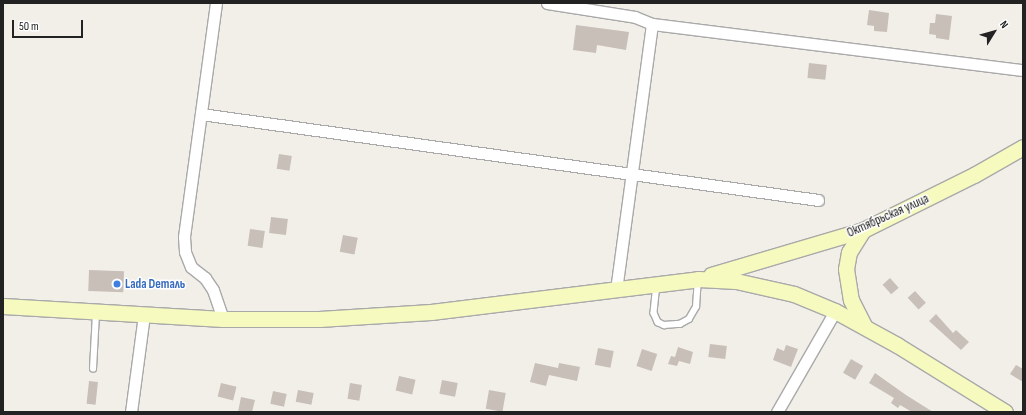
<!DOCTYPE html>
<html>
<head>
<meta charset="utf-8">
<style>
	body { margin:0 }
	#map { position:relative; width:1026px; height:415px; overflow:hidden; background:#f2efe9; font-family:"Sofia Sans Condensed",sans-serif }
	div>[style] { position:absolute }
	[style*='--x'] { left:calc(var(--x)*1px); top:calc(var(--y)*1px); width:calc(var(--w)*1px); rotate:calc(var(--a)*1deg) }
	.building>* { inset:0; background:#c7bfb8; transform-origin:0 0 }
	.roads { filter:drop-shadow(1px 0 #a9a9a9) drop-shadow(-1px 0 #a9a9a9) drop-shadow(0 1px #a9a9a9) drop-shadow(0 -1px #a9a9a9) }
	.lane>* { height:5.5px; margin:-2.75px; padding:0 2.75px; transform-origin:2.75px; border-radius:2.75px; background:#fff }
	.street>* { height:11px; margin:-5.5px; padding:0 5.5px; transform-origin:5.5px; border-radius:5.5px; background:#fff }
	.secondary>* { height:15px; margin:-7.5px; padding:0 7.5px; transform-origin:7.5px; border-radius:7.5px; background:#f7fabf }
	.dots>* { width:11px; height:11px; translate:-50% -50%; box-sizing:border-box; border:2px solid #fff; border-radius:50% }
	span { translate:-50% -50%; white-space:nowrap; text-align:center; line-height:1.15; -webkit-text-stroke:3px #fff; paint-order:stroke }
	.street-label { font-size:13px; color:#222 }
	.shop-label { font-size:13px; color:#366cbe; font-weight:700 }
	.left { translate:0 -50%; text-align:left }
	.frame { position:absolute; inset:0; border:4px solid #222; pointer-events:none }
	.north { position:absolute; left:974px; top:12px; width:40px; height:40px; -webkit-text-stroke:3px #fff; paint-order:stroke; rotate:53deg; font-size:11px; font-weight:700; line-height:16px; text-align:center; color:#222 }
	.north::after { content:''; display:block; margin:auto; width:14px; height:18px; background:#222; clip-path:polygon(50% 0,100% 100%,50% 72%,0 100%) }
	.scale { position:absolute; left:12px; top:20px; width:71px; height:18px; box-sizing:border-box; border:2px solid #222; border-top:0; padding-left:5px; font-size:12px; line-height:14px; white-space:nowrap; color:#222; -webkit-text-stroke:3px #fff; paint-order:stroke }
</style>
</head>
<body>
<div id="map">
	<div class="building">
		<i style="clip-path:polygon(869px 10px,889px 13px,887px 32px,874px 31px,874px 26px,867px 25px)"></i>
		<i style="clip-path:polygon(936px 14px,952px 16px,949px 40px,936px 38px,936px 35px,929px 34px,930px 23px,935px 23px)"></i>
		<i style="clip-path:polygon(576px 25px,629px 32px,626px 50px,597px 45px,596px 53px,573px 50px)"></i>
		<i style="left:809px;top:63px;width:18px;height:15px;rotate:6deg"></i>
		<i style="left:279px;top:154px;width:13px;height:15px;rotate:9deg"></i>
		<i style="left:271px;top:217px;width:17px;height:16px;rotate:7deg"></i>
		<i style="left:250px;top:229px;width:15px;height:17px;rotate:8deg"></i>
		<i style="left:343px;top:235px;width:15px;height:17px;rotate:11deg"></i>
		<i style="left:89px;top:270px;width:35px;height:21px;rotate:2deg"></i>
		<i style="left:890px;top:278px;width:13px;height:10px;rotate:48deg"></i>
		<i style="left:915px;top:291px;width:16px;height:10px;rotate:47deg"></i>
		<i style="clip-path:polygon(936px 314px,953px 333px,956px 330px,969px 342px,961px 350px,929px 321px)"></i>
		<i style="left:710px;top:344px;width:17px;height:13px;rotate:7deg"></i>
		<i style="clip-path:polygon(786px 345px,798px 349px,791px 367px,773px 360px,777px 348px,784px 351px)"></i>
		<i style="clip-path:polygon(678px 347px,693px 352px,690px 364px,679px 361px,677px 366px,668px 364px,671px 356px,675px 357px)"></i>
		<i style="left:598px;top:348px;width:16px;height:17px;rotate:11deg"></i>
		<i style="left:642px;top:349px;width:16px;height:18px;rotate:18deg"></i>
		<i style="left:851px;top:359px;width:14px;height:16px;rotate:30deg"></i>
		<i style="clip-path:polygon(535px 363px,558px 368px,559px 363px,580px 367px,577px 381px,549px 375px,546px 386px,530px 382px)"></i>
		<i style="clip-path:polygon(1016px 365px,1023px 369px,1023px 382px,1010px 374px)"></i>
		<i style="clip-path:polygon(875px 373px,906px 395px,933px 412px,912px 412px,900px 405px,898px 408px,891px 403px,894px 398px,869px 383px)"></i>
		<i style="left:399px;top:376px;width:17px;height:15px;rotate:13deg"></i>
		<i style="left:442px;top:380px;width:16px;height:14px;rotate:11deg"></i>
		<i style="left:89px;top:381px;width:9px;height:23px;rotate:6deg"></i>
		<i style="left:221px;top:383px;width:16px;height:14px;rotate:14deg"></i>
		<i style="left:350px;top:383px;width:12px;height:16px;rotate:9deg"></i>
		<i style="left:298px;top:390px;width:16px;height:12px;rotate:11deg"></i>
		<i style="left:489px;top:390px;width:17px;height:19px;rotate:10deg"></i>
		<i style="left:273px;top:391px;width:14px;height:13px;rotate:12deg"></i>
		<i style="clip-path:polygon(241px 397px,255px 400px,252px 412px,238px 412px)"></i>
	</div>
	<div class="roads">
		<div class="lane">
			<i style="--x:657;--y:284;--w:29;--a:96"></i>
			<i style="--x:654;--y:313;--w:10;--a:66"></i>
			<i style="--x:658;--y:322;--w:7;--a:27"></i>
			<i style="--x:664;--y:325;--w:16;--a:-4"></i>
			<i style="--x:680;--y:324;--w:10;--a:-29"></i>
			<i style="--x:689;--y:319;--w:14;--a:-60"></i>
			<i style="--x:696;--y:307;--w:28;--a:-86"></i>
			<i style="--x:93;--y:369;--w:56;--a:-86.9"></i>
		</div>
		<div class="street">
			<i style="--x:216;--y:3;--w:236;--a:97.8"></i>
			<i style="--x:184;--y:237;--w:15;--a:86"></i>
			<i style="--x:185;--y:252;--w:16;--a:68"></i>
			<i style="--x:191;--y:267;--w:18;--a:38"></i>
			<i style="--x:205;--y:278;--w:14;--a:56"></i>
			<i style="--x:213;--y:290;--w:31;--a:71"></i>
			<i style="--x:547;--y:3;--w:89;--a:9"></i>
			<i style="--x:635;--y:17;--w:18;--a:22"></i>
			<i style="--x:652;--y:24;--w:267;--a:97.7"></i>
			<i style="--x:652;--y:24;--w:374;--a:7.1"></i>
			<i style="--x:201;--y:114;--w:623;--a:7.93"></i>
			<i style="--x:131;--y:412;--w:98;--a:-82.4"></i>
			<i style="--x:777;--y:412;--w:116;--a:-60.1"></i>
		</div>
		<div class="secondary">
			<i style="--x:863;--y:230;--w:26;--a:122"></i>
			<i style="--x:849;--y:252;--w:17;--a:100"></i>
			<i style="--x:846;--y:269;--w:31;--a:81"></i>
			<i style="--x:851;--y:300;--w:30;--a:63"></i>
			<i style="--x:711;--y:275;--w:159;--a:-16.5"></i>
			<i style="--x:863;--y:230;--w:124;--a:-26.4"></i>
			<i style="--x:974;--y:175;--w:56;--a:-29.7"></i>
			<i style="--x:3;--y:306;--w:220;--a:3.4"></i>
			<i style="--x:223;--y:319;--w:96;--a:0"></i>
			<i style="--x:319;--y:319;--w:112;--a:-3.6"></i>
			<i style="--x:431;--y:312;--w:269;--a:-7"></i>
			<i style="--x:698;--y:279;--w:38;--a:3"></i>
			<i style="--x:736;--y:281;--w:59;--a:12.6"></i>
			<i style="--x:794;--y:294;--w:44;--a:22.5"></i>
			<i style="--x:835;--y:311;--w:71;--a:28.7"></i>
			<i style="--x:897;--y:345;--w:127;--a:31.8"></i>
		</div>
	</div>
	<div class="dots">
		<i style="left:117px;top:284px;background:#3f7fe0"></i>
	</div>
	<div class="street-label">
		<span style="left:888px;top:216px;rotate:-24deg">Октябрьская улица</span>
	</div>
	<div class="shop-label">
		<span class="left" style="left:125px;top:284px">Lada Dеталь</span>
	</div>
	<div class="frame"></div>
	<div class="north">N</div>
	<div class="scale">50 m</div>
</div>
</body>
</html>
